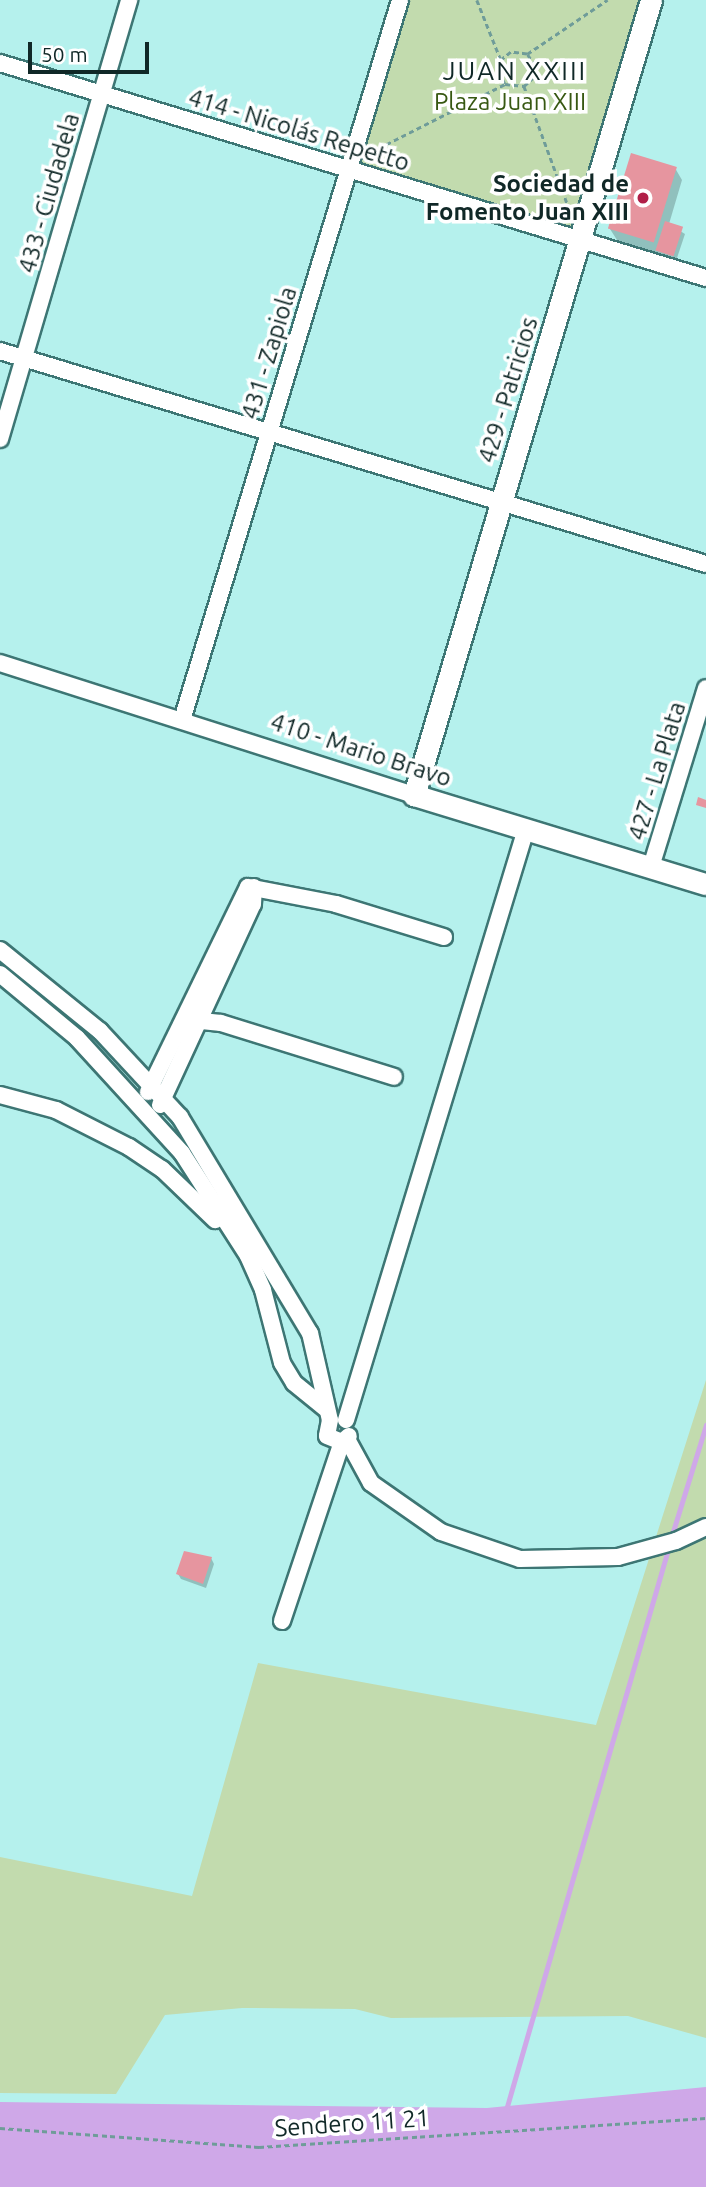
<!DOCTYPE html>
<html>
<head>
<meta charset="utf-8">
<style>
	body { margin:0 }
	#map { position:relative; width:706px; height:2187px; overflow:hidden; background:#b5f1ed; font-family:Ubuntu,sans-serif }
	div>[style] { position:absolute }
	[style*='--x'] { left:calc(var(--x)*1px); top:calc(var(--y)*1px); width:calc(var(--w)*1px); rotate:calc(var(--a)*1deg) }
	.green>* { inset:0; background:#c2dbae }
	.water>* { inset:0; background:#cfa8e8 }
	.shadow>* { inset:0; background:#0003 }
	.stream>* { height:4.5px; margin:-2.25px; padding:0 2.25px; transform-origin:2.25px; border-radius:2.25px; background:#cfa8e8 }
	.building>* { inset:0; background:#e6959f; transform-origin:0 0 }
	.path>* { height:2.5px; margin-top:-1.25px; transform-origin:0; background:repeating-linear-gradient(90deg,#6f9c99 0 5px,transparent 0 8.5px) }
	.roads { filter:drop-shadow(2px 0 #3d7674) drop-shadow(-2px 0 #3d7674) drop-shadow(0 2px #3d7674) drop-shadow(0 -2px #3d7674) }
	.street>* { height:16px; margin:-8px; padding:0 8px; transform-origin:8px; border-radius:8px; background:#fff }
	.secondary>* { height:21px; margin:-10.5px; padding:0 10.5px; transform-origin:10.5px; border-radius:10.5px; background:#fff }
	.dots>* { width:19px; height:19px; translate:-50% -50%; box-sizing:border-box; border:4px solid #fff; border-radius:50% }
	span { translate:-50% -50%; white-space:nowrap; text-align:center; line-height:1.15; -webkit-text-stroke:7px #fff; paint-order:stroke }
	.park-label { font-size:24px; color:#375812 }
	.street-label { font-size:24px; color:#102827 }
	.poi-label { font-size:24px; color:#102827; font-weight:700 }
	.right { translate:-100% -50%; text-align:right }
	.neighbourhood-label { font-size:26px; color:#102827; letter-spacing:2px }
	.scale { position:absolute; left:28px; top:42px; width:121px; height:32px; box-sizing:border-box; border:4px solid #102827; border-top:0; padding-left:9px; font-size:21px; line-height:24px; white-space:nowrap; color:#102827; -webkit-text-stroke:5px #fff; paint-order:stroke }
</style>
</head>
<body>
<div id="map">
	<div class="green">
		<i style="clip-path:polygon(407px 0,646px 0,579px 229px,359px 162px)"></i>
		<i style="clip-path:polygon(706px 1380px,706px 2038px,628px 2016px,391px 2018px,355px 2009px,242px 2008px,165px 2015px,116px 2094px,0 2093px,0 1857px,192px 1896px,258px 1663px,596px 1725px)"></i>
	</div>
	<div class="water">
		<i style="clip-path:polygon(706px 2087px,706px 2187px,0 2187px,0 2102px,487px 2108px)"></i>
	</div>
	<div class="shadow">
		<i style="clip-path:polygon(675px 168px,682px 180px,669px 224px,685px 234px,676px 261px,617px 240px,610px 229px)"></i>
		<i style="clip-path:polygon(211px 1558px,214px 1564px,206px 1588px,181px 1579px,178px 1574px)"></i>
	</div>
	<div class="stream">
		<i style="--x:671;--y:1538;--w:118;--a:-72.8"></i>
		<i style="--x:506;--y:2110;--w:587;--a:-73.88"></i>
	</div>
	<div class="building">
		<i style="left:631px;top:153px;width:48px;height:79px;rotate:17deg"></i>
		<i style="left:665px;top:221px;width:19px;height:31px;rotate:18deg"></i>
		<i style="clip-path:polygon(698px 797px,706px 800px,706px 808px,696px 805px)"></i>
		<i style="clip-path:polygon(184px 1551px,212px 1557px,203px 1584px,176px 1574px)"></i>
	</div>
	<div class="path">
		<i style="--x:477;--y:0;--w:65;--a:68.2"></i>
		<i style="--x:501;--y:60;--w:11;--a:100"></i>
		<i style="--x:499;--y:71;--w:14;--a:65"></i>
		<i style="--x:505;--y:84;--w:19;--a:6"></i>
		<i style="--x:524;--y:86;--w:13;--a:-42"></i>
		<i style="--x:534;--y:77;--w:11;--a:-85"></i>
		<i style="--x:535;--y:66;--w:14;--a:-124"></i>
		<i style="--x:527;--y:54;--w:16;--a:-173"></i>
		<i style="--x:511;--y:52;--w:13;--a:141"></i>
		<i style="--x:527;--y:54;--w:97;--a:-34"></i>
		<i style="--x:524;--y:86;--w:130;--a:69.8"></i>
		<i style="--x:371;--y:152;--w:150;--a:-26.9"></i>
		<i style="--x:0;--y:2128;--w:260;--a:4.2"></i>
		<i style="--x:259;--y:2147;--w:448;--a:-3.7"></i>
	</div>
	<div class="roads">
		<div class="street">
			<i style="--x:0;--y:63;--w:738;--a:16.94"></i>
			<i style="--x:0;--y:351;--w:737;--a:16.79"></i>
			<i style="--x:0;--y:439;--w:458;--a:-73.6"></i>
			<i style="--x:0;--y:663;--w:435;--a:17.7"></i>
			<i style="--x:182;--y:720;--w:752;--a:-73.15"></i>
			<i style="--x:651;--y:867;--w:187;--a:-72.9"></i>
			<i style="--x:0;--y:950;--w:129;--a:39"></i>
			<i style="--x:100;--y:1031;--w:117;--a:47.1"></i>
			<i style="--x:180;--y:1117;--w:252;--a:59"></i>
			<i style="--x:310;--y:1333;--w:89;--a:77.1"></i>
			<i style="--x:330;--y:1420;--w:16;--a:101"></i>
			<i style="--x:327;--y:1436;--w:16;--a:22"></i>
			<i style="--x:0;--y:974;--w:100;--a:39.7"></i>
			<i style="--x:77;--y:1038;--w:156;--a:47.6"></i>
			<i style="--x:182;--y:1153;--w:122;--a:57.3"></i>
			<i style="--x:248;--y:1256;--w:37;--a:66"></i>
			<i style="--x:263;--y:1290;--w:75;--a:75.4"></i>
			<i style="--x:282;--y:1363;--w:23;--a:59"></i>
			<i style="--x:294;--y:1383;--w:40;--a:39"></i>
			<i style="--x:192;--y:1020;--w:29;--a:6"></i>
			<i style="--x:221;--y:1023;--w:181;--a:17.3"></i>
			<i style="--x:148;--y:1092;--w:228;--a:-64"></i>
			<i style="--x:248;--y:887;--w:90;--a:10.9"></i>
			<i style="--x:336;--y:904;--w:113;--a:17"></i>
			<i style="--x:0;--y:1095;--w:58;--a:15"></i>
			<i style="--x:56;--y:1110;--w:82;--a:26.9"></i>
			<i style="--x:129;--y:1147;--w:40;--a:34"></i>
			<i style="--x:162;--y:1169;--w:74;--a:43.9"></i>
			<i style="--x:160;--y:1105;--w:221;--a:-65.2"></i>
			<i style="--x:253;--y:904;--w:17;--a:-87"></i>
			<i style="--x:346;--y:1420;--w:618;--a:-73.06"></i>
			<i style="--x:347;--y:1439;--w:50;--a:61.4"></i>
			<i style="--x:371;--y:1483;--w:85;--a:35"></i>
			<i style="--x:441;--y:1532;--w:83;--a:18.9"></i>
			<i style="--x:520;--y:1559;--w:98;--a:-1.2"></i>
			<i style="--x:618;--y:1557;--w:60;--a:-15.4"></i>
			<i style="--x:676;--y:1541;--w:33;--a:-25"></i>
			<i style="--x:282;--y:1621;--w:189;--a:-71.5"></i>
			<i style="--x:342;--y:1442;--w:9;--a:-41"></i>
		</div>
		<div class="secondary">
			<i style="--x:651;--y:0;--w:830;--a:106.6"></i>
			<i style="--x:414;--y:795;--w:305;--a:17"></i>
		</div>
	</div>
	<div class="dots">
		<i style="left:643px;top:198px;background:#b11f48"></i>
	</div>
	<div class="park-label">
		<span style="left:510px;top:102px">Plaza Juan XIII</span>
	</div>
	<div class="street-label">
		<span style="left:299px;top:130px;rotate:17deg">414 - Nicolás Repetto</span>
		<span style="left:49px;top:193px;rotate:-74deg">433 - Ciudadela</span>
		<span style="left:269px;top:353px;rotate:-73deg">431 - Zapiola</span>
		<span style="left:508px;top:390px;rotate:-73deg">429 - Patricios</span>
		<span style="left:361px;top:750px;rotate:18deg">410 - Mario Bravo</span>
		<span style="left:657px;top:771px;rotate:-73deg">427 - La Plata</span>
		<span style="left:352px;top:2123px;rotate:-4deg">Sendero 11 21</span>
	</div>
	<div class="poi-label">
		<span class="right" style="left:629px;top:198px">Sociedad de<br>Fomento Juan XIII</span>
	</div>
	<div class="neighbourhood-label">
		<span style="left:515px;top:71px">JUAN XXIII</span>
	</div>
	<div class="scale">50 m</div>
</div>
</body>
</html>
